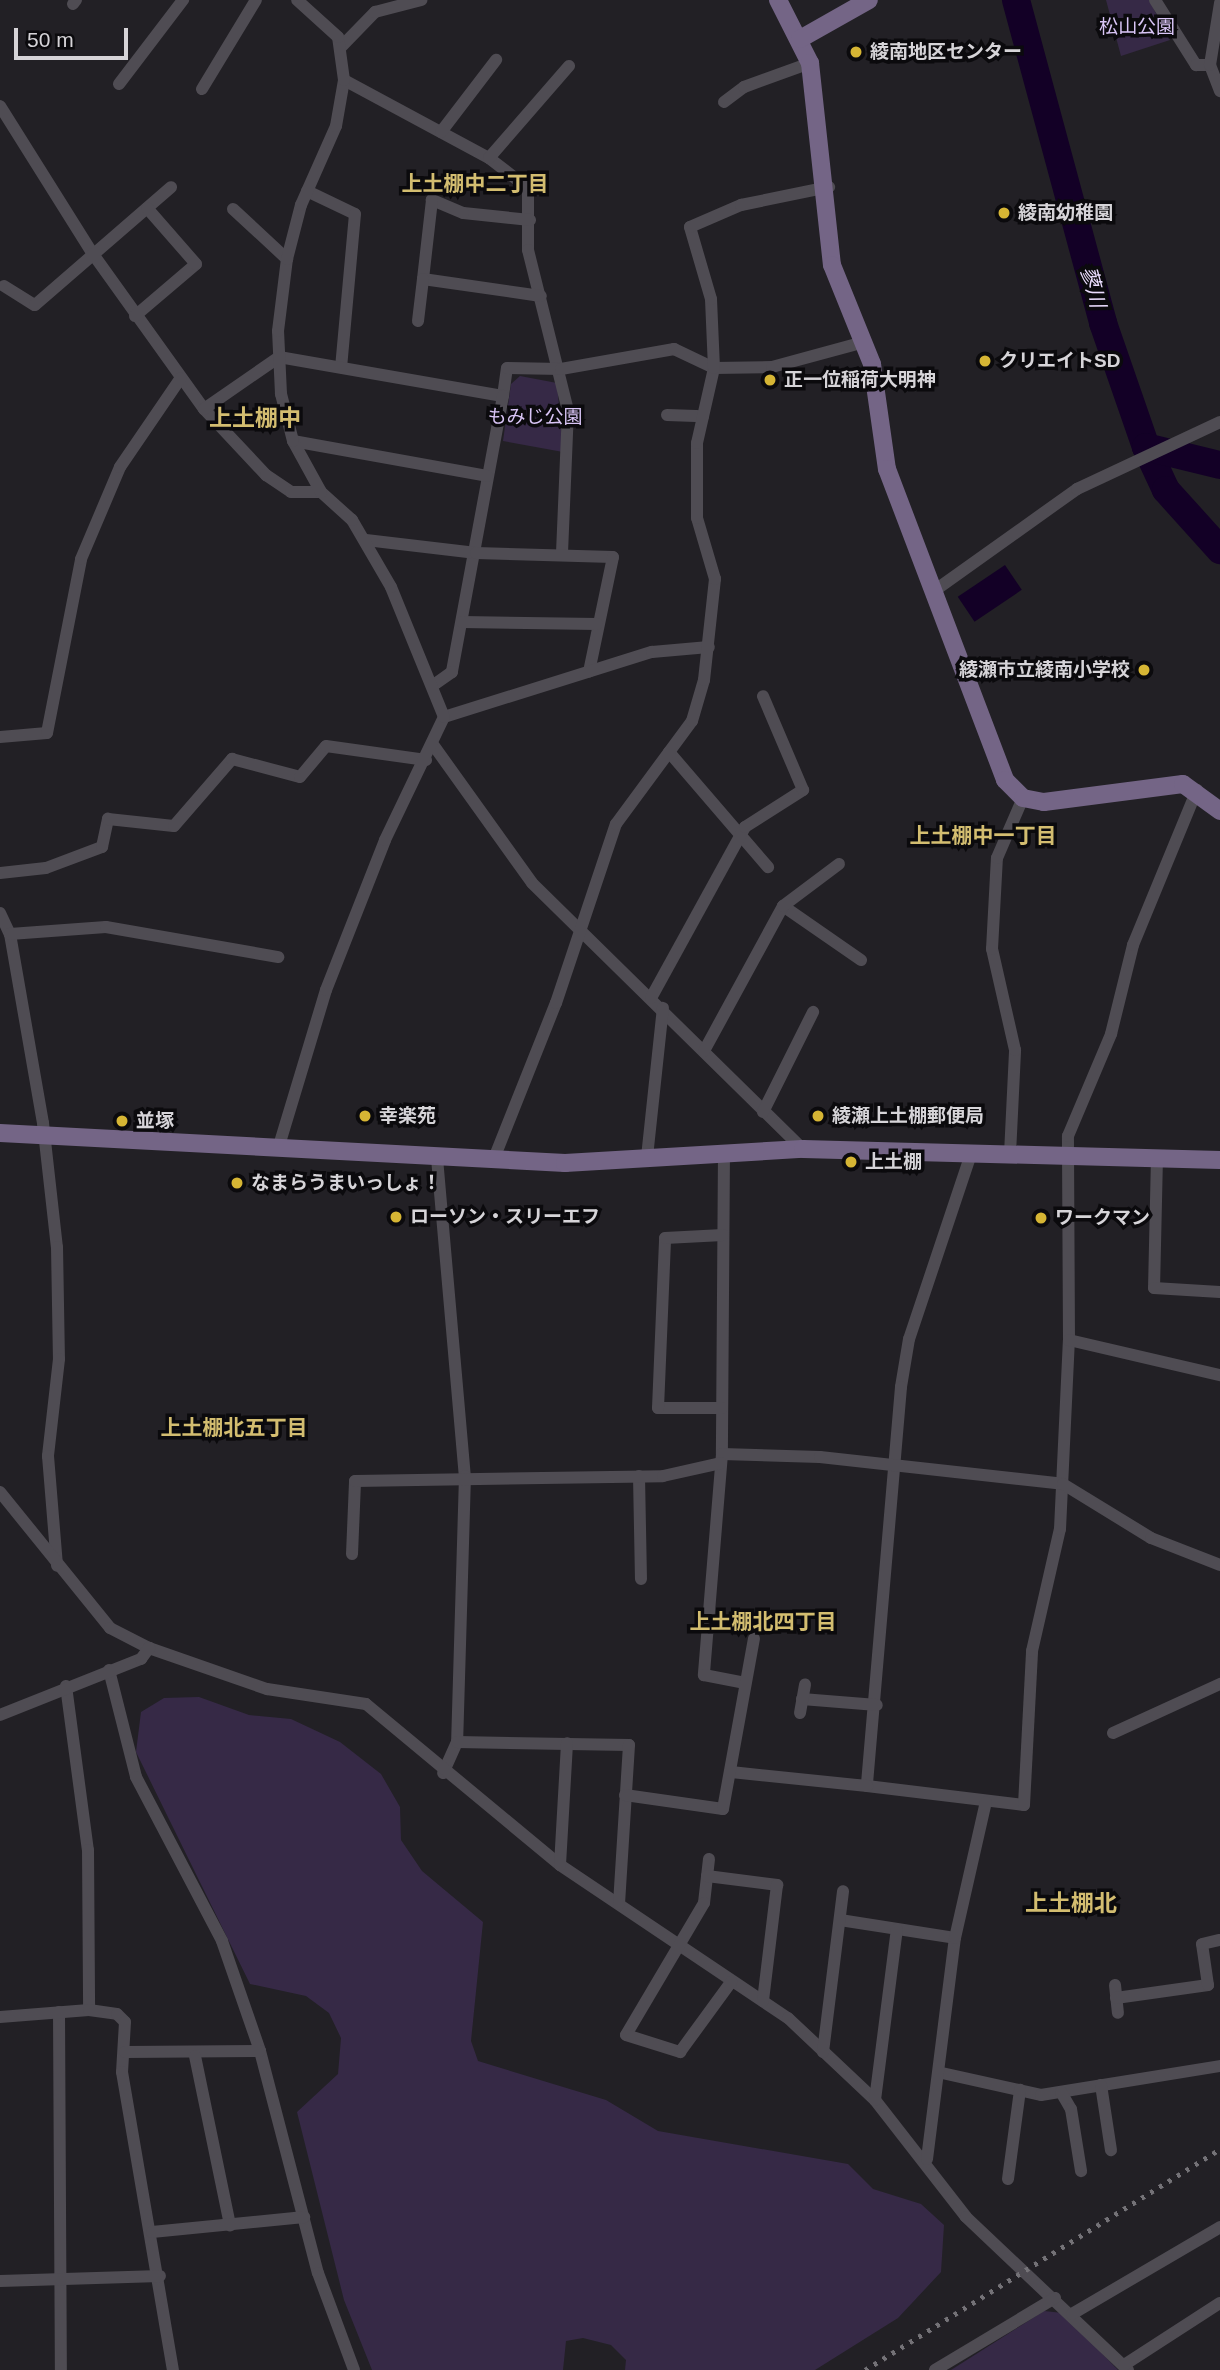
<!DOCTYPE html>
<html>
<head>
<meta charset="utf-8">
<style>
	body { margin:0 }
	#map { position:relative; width:1220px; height:2370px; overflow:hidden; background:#222025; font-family:Arial,"Noto Sans JP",sans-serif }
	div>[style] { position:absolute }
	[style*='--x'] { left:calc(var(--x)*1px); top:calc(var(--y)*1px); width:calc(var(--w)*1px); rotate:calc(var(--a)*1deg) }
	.green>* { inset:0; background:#362946 }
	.water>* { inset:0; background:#130026; transform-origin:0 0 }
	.river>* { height:28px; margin:-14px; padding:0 14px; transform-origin:14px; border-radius:14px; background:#130026 }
	.street>* { height:12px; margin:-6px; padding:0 6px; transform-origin:6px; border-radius:6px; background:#4f4c53 }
	.secondary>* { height:18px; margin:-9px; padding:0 9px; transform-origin:9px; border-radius:9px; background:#746586 }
	.rail>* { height:4.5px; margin-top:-2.25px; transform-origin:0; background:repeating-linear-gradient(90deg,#747277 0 3.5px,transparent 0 10.5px) }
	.dots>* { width:19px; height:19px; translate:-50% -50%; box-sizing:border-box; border:4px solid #0b0a0d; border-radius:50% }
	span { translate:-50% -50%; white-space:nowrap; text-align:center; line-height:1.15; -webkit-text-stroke:7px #0b0a0d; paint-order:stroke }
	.park-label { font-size:19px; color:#d9c5f6 }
	.poi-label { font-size:19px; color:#d6d4d8; font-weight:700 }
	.left { translate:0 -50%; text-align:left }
	.right { translate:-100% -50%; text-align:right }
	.neighbourhood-label { font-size:21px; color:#d3bd70; font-weight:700 }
	.water-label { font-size:21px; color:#ebddfe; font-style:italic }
	.quarter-label { font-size:23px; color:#d3bd70; font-weight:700 }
	.scale { position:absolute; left:14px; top:28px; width:114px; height:32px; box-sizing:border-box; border:4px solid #d6d4d8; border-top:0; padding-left:9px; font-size:21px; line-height:24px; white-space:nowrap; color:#d6d4d8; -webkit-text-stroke:5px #0b0a0d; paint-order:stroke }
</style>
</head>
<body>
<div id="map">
	<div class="green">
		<i style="clip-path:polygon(1106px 0,1149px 0,1170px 40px,1121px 56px)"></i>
		<i style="clip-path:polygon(520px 376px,557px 383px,563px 452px,503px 441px,511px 384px)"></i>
		<i style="clip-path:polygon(199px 1697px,249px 1715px,291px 1719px,340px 1742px,381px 1774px,400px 1807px,401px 1840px,422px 1871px,483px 1922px,471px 2041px,478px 2061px,606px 2100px,658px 2131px,848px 2164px,873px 2189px,921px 2204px,944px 2225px,941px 2272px,898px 2318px,815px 2370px,625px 2370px,626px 2360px,611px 2345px,583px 2338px,566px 2341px,563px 2370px,372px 2370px,344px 2300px,297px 2112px,338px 2074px,341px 2038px,329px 2013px,306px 1996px,250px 1984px,136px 1752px,141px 1712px,164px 1698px)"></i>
		<i style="clip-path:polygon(1044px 2311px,1063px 2313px,1118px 2370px,951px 2370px)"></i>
	</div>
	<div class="water">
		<i style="left:1005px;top:565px;width:30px;height:57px;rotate:56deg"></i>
	</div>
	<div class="river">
		<i style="--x:1016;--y:0;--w:335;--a:74.9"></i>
		<i style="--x:1103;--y:323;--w:131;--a:70.9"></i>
		<i style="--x:1146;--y:447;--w:47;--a:65.1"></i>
		<i style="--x:1166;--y:490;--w:81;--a:48"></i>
		<i style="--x:1146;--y:447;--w:76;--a:13.7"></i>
	</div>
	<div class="street">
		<i style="--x:1155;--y:0;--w:77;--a:57.8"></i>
		<i style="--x:1196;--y:65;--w:14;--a:0"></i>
		<i style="--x:1210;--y:65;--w:28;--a:69"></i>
		<i style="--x:73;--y:4;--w:5;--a:-53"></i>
		<i style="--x:341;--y:47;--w:49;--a:-45.8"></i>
		<i style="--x:375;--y:12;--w:48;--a:-14.6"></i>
		<i style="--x:1210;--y:65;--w:63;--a:-80.8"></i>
		<i style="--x:344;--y:80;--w:165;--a:28.3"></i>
		<i style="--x:489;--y:158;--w:49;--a:37.6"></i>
		<i style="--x:528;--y:188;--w:62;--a:90"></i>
		<i style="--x:528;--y:250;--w:165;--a:76"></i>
		<i style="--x:568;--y:410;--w:145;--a:92.4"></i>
		<i style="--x:119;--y:84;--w:106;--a:-52.7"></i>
		<i style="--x:202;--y:89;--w:104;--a:-58.8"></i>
		<i style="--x:724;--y:102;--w:25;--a:-37"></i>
		<i style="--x:744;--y:87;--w:70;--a:-20"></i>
		<i style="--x:0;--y:106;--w:175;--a:57.9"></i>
		<i style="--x:93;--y:254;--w:191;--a:54.4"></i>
		<i style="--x:204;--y:409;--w:91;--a:46.8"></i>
		<i style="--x:266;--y:475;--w:30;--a:34"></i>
		<i style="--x:291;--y:492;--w:30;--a:0"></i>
		<i style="--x:441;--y:132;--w:91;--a:-52.6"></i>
		<i style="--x:489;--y:158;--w:122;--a:-49"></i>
		<i style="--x:307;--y:191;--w:53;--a:25.6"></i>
		<i style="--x:355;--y:214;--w:154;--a:95.2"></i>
		<i style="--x:233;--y:209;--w:74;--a:42.8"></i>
		<i style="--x:530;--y:220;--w:67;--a:-174"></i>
		<i style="--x:463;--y:213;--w:34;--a:-157"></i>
		<i style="--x:432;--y:200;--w:80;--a:96.5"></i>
		<i style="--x:423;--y:279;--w:119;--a:8.2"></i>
		<i style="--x:4;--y:286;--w:36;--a:32"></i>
		<i style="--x:35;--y:305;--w:180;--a:-40.9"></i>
		<i style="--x:135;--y:316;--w:80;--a:-40.4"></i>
		<i style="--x:196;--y:264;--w:74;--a:-131.2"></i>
		<i style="--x:418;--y:321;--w:42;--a:-83.2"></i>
		<i style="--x:503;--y:396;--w:28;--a:-82"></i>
		<i style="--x:507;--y:368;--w:54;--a:1.1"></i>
		<i style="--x:561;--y:369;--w:115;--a:-10"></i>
		<i style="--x:674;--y:349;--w:44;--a:25.4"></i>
		<i style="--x:714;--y:368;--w:58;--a:-1"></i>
		<i style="--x:772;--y:367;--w:95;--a:-15.2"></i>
		<i style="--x:204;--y:409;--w:91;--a:-34.7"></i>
		<i style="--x:279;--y:357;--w:227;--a:9.9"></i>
		<i style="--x:503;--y:396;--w:281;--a:100.5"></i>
		<i style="--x:452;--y:672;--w:21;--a:145"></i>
		<i style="--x:667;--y:415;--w:36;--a:2"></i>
		<i style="--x:293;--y:441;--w:197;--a:10.2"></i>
		<i style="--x:366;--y:540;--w:111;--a:6.7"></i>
		<i style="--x:476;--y:553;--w:137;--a:1.7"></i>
		<i style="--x:613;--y:557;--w:117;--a:101.8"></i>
		<i style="--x:934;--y:591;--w:176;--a:-35.5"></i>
		<i style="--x:1077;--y:489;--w:158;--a:-25.1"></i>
		<i style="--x:462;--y:622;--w:135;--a:0.8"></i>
		<i style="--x:444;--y:717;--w:218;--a:-17.4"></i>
		<i style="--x:652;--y:652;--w:57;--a:-5"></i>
		<i style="--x:0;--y:737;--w:47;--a:-4.9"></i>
		<i style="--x:47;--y:733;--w:177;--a:-78.9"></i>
		<i style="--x:81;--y:559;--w:100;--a:-67"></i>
		<i style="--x:120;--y:467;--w:107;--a:-55.7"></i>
		<i style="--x:434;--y:746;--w:168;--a:54.4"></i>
		<i style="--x:532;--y:883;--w:380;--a:44.5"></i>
		<i style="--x:669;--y:752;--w:152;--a:49.3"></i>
		<i style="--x:0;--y:873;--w:46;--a:-6.2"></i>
		<i style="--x:46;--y:868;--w:60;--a:-20.6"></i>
		<i style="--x:102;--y:847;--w:29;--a:-78"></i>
		<i style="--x:108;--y:819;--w:66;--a:6.1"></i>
		<i style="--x:174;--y:826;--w:89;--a:-49.1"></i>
		<i style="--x:232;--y:759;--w:70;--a:14.8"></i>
		<i style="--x:300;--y:777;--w:40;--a:-50"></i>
		<i style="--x:326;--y:746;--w:101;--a:8"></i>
		<i style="--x:783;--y:906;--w:95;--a:34.7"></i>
		<i style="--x:0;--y:913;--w:23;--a:65"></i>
		<i style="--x:10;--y:934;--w:192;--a:80.1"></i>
		<i style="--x:43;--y:1123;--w:125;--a:83.6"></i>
		<i style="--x:57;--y:1247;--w:112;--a:89"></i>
		<i style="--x:59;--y:1359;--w:98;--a:96.5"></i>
		<i style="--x:48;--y:1456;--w:110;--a:85.3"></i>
		<i style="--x:10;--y:934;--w:96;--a:-4.2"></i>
		<i style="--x:106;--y:927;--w:175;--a:9.9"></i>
		<i style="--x:651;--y:998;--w:195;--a:-61.2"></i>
		<i style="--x:745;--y:827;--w:69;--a:-32.5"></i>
		<i style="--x:803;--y:790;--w:102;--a:-113.1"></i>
		<i style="--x:704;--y:1051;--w:165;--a:-61.4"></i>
		<i style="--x:783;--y:906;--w:70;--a:-36.9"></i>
		<i style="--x:763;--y:1112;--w:112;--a:-63.4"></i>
		<i style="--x:278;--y:1149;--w:166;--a:-73.2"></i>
		<i style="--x:326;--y:990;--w:161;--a:-68.5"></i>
		<i style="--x:385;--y:840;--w:136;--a:-64.4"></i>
		<i style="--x:444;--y:717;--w:140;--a:-112.2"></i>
		<i style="--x:391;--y:587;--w:78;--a:-120.2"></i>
		<i style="--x:352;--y:520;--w:42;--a:-137.9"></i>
		<i style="--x:321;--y:492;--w:58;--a:-118.8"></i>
		<i style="--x:293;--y:441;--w:49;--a:-104.3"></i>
		<i style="--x:281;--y:394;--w:63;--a:-92.7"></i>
		<i style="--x:278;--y:331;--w:73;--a:-82.9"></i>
		<i style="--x:287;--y:259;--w:56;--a:-75.5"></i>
		<i style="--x:301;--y:205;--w:86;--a:-66.1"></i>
		<i style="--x:336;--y:126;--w:47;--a:-80.1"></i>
		<i style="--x:344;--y:80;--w:43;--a:-97.9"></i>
		<i style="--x:338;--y:37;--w:55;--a:-137.9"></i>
		<i style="--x:724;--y:1151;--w:303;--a:90.4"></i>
		<i style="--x:722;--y:1454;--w:222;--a:94.7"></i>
		<i style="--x:704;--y:1675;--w:42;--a:11"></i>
		<i style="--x:971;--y:1154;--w:195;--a:108.5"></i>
		<i style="--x:909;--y:1339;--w:49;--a:99.5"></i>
		<i style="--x:901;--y:1387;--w:400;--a:94.9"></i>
		<i style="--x:867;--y:1786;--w:158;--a:6.9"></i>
		<i style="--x:1024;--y:1805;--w:154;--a:-87"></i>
		<i style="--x:1032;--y:1651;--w:125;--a:-77.1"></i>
		<i style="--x:1060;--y:1529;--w:189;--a:-87.3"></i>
		<i style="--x:1069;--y:1340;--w:204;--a:-90.3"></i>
		<i style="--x:1068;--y:1136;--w:111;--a:-67.1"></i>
		<i style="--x:1111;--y:1034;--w:92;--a:-76.1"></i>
		<i style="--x:1133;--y:945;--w:168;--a:-67.6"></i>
		<i style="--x:1010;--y:1154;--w:104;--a:-87.2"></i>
		<i style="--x:1015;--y:1050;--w:104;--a:-102.8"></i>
		<i style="--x:992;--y:949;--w:91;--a:-86.9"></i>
		<i style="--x:997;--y:858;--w:65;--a:-66.6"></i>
		<i style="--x:647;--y:1157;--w:150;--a:-83.9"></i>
		<i style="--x:1157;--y:1157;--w:131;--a:91.3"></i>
		<i style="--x:1154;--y:1288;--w:66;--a:3.5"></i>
		<i style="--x:437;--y:1158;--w:319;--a:85"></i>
		<i style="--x:465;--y:1476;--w:266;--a:91.7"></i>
		<i style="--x:457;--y:1742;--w:34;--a:114"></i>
		<i style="--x:493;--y:1161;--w:170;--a:-68.3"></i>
		<i style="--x:556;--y:1003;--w:189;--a:-71.5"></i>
		<i style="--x:616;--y:824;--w:128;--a:-53.6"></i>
		<i style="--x:692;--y:721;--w:43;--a:-73.7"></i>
		<i style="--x:704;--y:680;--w:102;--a:-83.8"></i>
		<i style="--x:715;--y:579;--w:64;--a:-106.4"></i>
		<i style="--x:697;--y:518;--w:75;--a:-90"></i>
		<i style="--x:697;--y:443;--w:77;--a:-77.2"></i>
		<i style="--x:714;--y:368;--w:69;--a:-92.5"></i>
		<i style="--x:711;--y:299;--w:75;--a:-106.3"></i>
		<i style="--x:690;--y:227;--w:56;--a:-23.3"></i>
		<i style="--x:741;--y:205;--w:90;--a:-11.6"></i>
		<i style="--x:1069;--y:1340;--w:155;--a:13.1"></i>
		<i style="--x:722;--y:1408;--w:64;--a:180"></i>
		<i style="--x:658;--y:1408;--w:170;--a:-87.6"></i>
		<i style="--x:665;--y:1238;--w:58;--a:-3"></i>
		<i style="--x:722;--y:1454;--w:98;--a:1.8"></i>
		<i style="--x:820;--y:1457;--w:244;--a:6.3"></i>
		<i style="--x:1063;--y:1484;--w:103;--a:31.5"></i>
		<i style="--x:1151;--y:1538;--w:74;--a:21.4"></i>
		<i style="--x:639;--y:1476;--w:103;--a:88.9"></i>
		<i style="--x:0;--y:1492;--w:175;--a:51"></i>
		<i style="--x:110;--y:1628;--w:44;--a:27.1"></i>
		<i style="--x:149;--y:1648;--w:125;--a:19.2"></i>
		<i style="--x:267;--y:1689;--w:100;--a:8.6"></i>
		<i style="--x:366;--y:1704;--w:252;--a:39.7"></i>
		<i style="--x:560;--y:1865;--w:275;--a:33.9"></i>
		<i style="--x:788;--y:2018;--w:120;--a:43.3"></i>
		<i style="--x:875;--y:2100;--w:148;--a:52.1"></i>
		<i style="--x:966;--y:2217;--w:223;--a:43.4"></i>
		<i style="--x:352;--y:1554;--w:73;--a:-87.6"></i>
		<i style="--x:355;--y:1481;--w:308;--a:-0.9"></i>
		<i style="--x:663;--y:1476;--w:59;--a:-12.6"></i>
		<i style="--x:109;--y:1670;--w:110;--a:75.8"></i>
		<i style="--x:136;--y:1777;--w:185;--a:62.3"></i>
		<i style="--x:222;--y:1941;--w:116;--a:70.9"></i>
		<i style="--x:260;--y:2051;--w:229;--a:75.4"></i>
		<i style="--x:318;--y:2273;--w:103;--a:69.6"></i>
		<i style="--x:66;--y:1686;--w:165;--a:82.4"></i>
		<i style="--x:88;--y:1850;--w:160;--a:89.6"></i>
		<i style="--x:802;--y:1699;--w:75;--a:4.6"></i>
		<i style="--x:800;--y:1713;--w:29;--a:-80"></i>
		<i style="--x:0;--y:1715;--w:152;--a:-21.7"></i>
		<i style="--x:141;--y:1659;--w:14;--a:-54"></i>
		<i style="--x:1113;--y:1733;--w:118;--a:-24.6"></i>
		<i style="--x:457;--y:1742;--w:172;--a:1"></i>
		<i style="--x:629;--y:1745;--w:159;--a:93.6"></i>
		<i style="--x:731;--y:1772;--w:137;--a:5.9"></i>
		<i style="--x:625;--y:1795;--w:99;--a:8.1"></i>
		<i style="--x:723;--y:1809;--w:173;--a:-79.7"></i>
		<i style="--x:709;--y:1859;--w:44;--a:96.5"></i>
		<i style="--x:704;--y:1903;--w:153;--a:120.6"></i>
		<i style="--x:626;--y:2035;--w:57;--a:17.5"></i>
		<i style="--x:680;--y:2052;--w:87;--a:-53.9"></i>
		<i style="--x:560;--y:1865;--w:122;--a:-86.7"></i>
		<i style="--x:707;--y:1876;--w:71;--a:7.3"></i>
		<i style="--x:777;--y:1885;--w:117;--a:96.9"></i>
		<i style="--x:840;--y:1920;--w:116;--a:8.9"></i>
		<i style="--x:1115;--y:1985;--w:28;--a:84"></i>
		<i style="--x:1116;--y:1998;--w:93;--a:-8"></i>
		<i style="--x:1208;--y:1985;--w:41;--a:-98.3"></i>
		<i style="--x:1202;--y:1944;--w:18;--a:-13"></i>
		<i style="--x:59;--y:2012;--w:358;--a:89.7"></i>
		<i style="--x:0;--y:2017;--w:89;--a:-4.5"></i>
		<i style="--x:89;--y:2010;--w:28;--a:8"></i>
		<i style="--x:117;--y:2014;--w:11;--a:45"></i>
		<i style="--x:125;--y:2022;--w:50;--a:93.4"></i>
		<i style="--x:122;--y:2072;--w:302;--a:80.3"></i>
		<i style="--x:125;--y:2052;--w:135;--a:-0.4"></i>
		<i style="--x:823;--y:2052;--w:162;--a:-82.9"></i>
		<i style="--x:195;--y:2056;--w:173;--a:78.3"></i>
		<i style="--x:942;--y:2073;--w:101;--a:12.5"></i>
		<i style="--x:1041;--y:2095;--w:181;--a:-9.2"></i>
		<i style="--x:1101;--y:2085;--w:66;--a:81.3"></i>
		<i style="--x:1061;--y:2092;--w:20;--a:60"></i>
		<i style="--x:1071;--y:2109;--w:63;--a:80.8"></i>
		<i style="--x:875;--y:2100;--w:172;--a:-82.7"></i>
		<i style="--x:927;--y:2159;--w:223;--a:-82.8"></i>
		<i style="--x:955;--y:1938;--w:139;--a:-77.2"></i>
		<i style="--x:1008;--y:2179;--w:90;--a:-82.3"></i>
		<i style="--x:152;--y:2232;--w:153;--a:-5.6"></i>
		<i style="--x:0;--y:2281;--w:160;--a:-1.8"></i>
		<i style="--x:1072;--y:2314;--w:172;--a:-30.4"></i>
		<i style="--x:1124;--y:2365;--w:114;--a:-32.9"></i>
		<i style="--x:935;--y:2370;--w:140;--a:-31"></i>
	</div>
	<div class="secondary">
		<i style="--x:778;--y:0;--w:71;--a:63.1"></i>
		<i style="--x:810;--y:63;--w:203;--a:83.8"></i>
		<i style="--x:832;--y:265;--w:107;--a:68"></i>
		<i style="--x:872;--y:364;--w:106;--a:81.9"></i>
		<i style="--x:887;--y:469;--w:333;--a:69.2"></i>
		<i style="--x:1005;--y:780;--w:25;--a:45"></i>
		<i style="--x:1023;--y:798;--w:21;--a:11"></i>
		<i style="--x:1044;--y:802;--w:140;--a:-7.4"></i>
		<i style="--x:1183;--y:784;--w:46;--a:36.1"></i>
		<i style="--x:800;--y:39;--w:79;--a:-29.5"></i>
		<i style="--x:0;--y:1133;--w:566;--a:3.04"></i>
		<i style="--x:565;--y:1163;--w:238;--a:-3.4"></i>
		<i style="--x:803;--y:1149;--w:417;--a:1.5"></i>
	</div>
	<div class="rail">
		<i style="--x:865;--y:2370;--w:418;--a:-31.9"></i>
	</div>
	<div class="dots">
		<i style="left:856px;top:52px;background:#d6b534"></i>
		<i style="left:1004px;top:213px;background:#d6b534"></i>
		<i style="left:985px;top:361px;background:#d6b534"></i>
		<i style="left:770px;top:380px;background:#d6b534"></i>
		<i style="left:1144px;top:670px;background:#d6b534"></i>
		<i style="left:365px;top:1116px;background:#d6b534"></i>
		<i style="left:818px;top:1116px;background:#d6b534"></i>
		<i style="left:122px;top:1121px;background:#d6b534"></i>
		<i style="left:851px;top:1162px;background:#d6b534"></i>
		<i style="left:237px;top:1183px;background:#d6b534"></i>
		<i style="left:396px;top:1217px;background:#d6b534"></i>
		<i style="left:1041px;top:1218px;background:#d6b534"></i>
	</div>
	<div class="park-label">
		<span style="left:1137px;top:27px">松山公園</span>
		<span style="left:535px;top:417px">もみじ公園</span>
	</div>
	<div class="poi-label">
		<span class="left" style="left:870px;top:52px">綾南地区センター</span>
		<span class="left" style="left:1018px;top:213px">綾南幼稚園</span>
		<span class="left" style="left:999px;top:361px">クリエイトSD</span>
		<span class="left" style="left:784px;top:380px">正一位稲荷大明神</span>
		<span class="right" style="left:1130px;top:670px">綾瀬市立綾南小学校</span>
		<span class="left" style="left:379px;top:1116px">幸楽苑</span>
		<span class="left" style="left:832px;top:1116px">綾瀬上土棚郵便局</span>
		<span class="left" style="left:136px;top:1121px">並塚</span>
		<span class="left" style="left:865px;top:1162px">上土棚</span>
		<span class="left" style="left:251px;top:1183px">なまらうまいっしょ！</span>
		<span class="left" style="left:410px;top:1217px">ローソン・スリーエフ</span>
		<span class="left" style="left:1055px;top:1218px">ワークマン</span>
	</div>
	<div class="neighbourhood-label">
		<span style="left:475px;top:184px">上土棚中二丁目</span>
		<span style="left:983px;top:836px">上土棚中一丁目</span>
		<span style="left:234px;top:1428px">上土棚北五丁目</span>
		<span style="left:763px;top:1622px">上土棚北四丁目</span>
	</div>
	<div class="water-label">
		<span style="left:1093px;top:287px;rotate:75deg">蓼川</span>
	</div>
	<div class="quarter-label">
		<span style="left:255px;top:418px">上土棚中</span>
		<span style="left:1071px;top:1903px">上土棚北</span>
	</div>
	<div class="scale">50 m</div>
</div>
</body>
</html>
